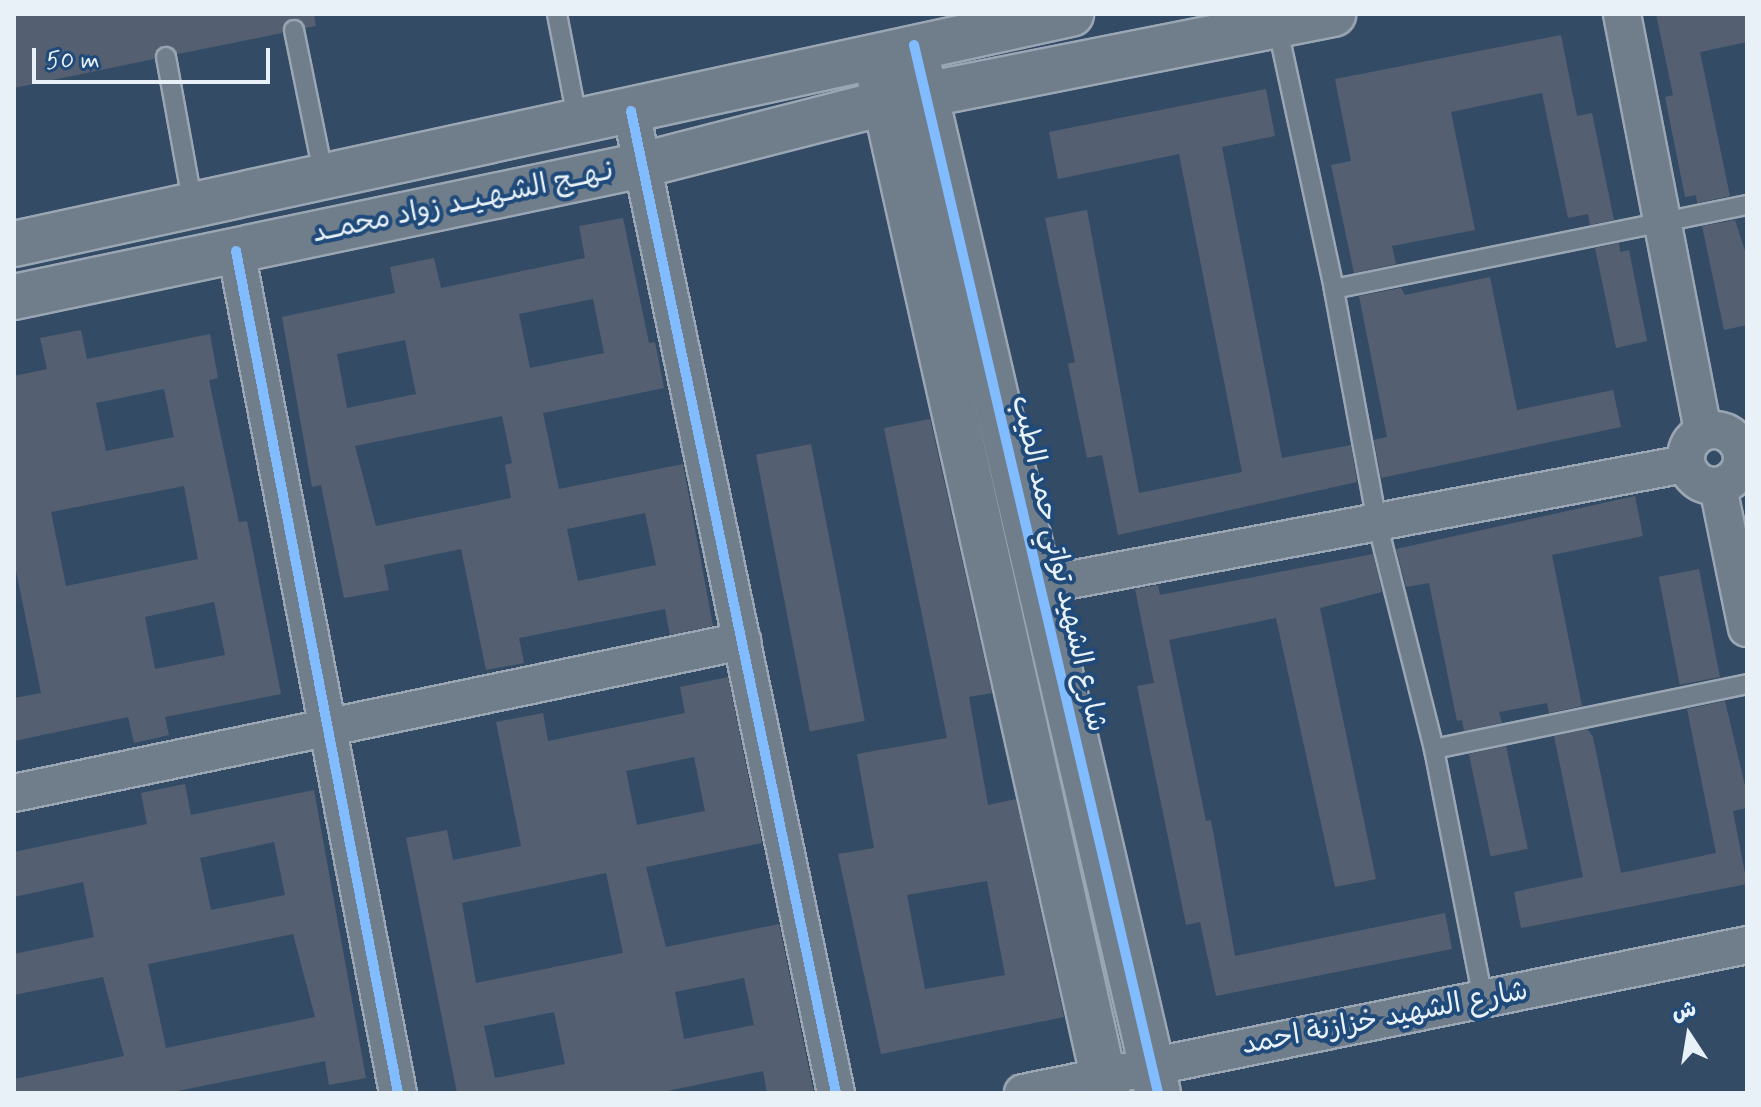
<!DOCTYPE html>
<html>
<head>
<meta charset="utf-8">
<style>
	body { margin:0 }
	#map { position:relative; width:1761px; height:1107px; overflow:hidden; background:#344b65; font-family:Mynerve,"Playpen Sans Arabic",sans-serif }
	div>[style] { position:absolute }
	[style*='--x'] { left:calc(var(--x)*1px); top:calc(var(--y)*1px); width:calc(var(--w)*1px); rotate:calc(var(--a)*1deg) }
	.building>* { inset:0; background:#546072; transform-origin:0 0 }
	.roads { filter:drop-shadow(2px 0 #9aa6b3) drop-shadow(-2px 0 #9aa6b3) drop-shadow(0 2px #9aa6b3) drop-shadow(0 -2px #9aa6b3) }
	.lane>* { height:18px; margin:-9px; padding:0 9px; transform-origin:9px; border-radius:9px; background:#707e8c }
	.street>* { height:36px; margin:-18px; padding:0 18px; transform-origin:18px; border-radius:18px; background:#707e8c }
	.street>.ring { margin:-18px; padding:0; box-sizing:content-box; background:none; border:36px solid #707e8c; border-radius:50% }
	.secondary>* { height:44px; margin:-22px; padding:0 22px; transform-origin:22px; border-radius:22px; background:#707e8c }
	.cycleway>* { height:10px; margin:-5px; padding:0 5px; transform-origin:5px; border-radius:5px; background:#80bcff }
	span { translate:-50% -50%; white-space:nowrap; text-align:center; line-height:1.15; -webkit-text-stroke:8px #1f4a7a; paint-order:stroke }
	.street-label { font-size:28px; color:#e8f1f8 }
	.frame { position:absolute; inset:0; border:16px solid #e8f1f8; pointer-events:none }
	.north { position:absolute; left:1649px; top:995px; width:80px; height:80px; -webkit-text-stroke:6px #1f4a7a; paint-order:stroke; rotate:348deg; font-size:22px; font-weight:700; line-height:32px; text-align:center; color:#e8f1f8 }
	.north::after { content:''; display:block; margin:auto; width:28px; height:36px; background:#e8f1f8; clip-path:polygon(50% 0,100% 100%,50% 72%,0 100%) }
	.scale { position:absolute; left:32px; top:48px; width:238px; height:36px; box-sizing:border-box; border:4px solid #e8f1f8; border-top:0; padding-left:10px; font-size:24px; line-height:28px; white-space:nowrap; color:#e8f1f8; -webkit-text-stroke:6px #1f4a7a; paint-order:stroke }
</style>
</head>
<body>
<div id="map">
	<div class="building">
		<i style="clip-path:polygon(14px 14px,314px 14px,316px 26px,306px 28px,292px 18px,282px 33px,178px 54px,163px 45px,154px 59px,14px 88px)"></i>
		<i style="clip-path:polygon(1656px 14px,1747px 14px,1747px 42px,1700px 52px,1730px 196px,1697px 203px,1696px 195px,1685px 197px,1665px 97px,1673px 95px)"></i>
		<i style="clip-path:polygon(1561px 35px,1577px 116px,1592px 113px,1614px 220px,1590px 225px,1588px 214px,1568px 218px,1542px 93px,1451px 112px,1475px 230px,1392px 246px,1396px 264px,1354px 273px,1331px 165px,1351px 161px,1335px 79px)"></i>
		<i style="clip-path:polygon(1266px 89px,1275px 136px,1222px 147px,1282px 458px,1351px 445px,1357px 482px,1118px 535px,1102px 455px,1087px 458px,1068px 364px,1075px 362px,1045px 218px,1087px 210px,1139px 493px,1242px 472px,1179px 154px,1058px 179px,1049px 132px)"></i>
		<i style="clip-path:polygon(evenodd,623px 218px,649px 343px,655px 342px,664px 388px,543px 413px,559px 489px,683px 464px,713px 626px,670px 635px,665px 609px,519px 638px,524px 663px,486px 670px,461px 549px,384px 565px,389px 590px,344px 598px,321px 485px,312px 487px,282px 317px,395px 293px,390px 267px,434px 258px,441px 288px,585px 258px,579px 226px,623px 218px,593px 299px,604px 353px,530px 368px,519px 314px,593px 299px,623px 218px,405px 340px,416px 394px,347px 408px,337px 354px,405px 340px,623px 218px,502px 416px,512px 463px,505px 465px,511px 498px,376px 526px,355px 446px,502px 416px,623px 218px,645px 513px,656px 565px,578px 581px,567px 529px,645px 513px)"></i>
		<i style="clip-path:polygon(1735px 220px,1747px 257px,1747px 325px,1724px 330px,1702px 226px)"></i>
		<i style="clip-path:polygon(1619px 243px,1620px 252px,1629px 250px,1647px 341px,1616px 348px,1595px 248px)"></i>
		<i style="clip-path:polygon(1490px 277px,1517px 410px,1613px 390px,1621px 427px,1381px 478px,1374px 440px,1387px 437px,1359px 296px,1401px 288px,1405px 295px)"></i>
		<i style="clip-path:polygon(evenodd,81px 330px,87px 359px,210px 334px,218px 378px,209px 380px,239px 522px,247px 521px,281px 694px,165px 717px,169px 735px,134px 743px,128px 717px,14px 741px,14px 698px,41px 693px,14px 561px,14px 376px,47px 369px,40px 338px,81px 330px,164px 389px,174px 437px,106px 451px,96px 403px,164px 389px,81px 330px,184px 486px,198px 559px,66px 586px,51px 512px,184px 486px,81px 330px,214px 602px,225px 655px,155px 669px,145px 617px,214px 602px)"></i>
		<i style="clip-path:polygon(evenodd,930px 419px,992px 693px,969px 697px,988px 805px,1016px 799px,1064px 1017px,881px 1054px,838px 854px,874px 848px,857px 754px,947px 738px,884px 428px,930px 419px,987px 881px,1005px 975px,925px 989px,907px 895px,987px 881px)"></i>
		<i style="left:811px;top:444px;width:282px;height:56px;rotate:79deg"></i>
		<i style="clip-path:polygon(1635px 496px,1643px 536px,1552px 555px,1582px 706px,1549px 713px,1547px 703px,1499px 712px,1502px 723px,1464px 731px,1462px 720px,1457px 721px,1429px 583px,1406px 587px,1396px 549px)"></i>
		<i style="clip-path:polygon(1373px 554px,1382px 592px,1320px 608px,1376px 879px,1335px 887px,1276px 618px,1169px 640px,1206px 821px,1211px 820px,1235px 956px,1445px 913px,1452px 949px,1216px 996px,1200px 922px,1186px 925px,1137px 686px,1154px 683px,1135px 589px,1158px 585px,1160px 595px)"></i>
		<i style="left:1699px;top:569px;width:110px;height:41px;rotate:79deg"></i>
		<i style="clip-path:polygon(evenodd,728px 677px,762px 843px,646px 867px,666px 947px,779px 924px,814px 1093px,767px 1093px,763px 1071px,658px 1093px,457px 1093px,406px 838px,447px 830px,453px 860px,521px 846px,496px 722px,543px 713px,548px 741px,685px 713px,680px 687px,728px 677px,694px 757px,705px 811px,637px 825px,626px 771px,694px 757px,728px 677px,606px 873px,623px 953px,476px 983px,462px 903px,606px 873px,728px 677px,744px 978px,754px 1025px,684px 1039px,675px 992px,744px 978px,728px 677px,554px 1012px,565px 1064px,495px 1078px,484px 1026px,554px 1012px)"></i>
		<i style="clip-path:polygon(1725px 701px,1747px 794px,1747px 808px,1733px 811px,1747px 884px,1521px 928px,1514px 892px,1583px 877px,1554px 736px,1587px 729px,1593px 737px,1621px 873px,1716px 853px,1687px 709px)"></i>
		<i style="left:1506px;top:746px;width:105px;height:38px;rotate:78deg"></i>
		<i style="clip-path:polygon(evenodd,185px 784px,191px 815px,314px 790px,366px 1078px,329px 1085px,325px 1061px,168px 1093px,14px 1093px,14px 1079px,124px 1056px,103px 977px,14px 995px,14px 954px,94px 937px,83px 882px,14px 897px,14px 852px,147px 824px,141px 793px,185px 784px,274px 842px,285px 895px,211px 910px,200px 858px,274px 842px,185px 784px,293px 934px,315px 1017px,166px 1048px,148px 964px,293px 934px)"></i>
	</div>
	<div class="roads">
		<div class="lane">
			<i style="--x:557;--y:14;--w:111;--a:79.1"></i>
			<i style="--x:1277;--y:25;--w:270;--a:77.8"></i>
			<i style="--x:294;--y:30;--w:150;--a:78.5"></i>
			<i style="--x:166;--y:57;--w:151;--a:79.7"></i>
			<i style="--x:1434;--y:749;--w:234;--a:-104.1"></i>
			<i style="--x:1377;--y:522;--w:237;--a:-100.5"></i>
			<i style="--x:1334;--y:289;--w:421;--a:-11.5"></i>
			<i style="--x:1483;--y:999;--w:255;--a:-101.1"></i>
			<i style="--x:1434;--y:749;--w:320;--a:-11.7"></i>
		</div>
		<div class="street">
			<i style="--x:1622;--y:14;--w:425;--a:79"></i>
			<i style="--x:631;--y:111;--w:1003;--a:78.21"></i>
			<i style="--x:236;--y:251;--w:857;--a:79.11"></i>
			<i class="ring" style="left:1686px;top:430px;width:20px;height:20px"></i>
			<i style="--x:1718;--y:487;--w:144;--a:78.4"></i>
			<i style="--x:1038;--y:586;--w:658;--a:-10.68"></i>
			<i style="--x:14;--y:793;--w:744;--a:-11.79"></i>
			<i style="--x:1023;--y:1093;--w:739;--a:-11.55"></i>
		</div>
		<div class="secondary">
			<i style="--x:919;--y:67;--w:1053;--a:76.89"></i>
			<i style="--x:879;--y:75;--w:1043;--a:77.38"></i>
			<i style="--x:14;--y:244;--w:1082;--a:-12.28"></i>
			<i style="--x:14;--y:297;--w:642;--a:-11.87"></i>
			<i style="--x:642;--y:165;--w:250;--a:-14.4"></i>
			<i style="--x:884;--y:103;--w:458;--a:-11.2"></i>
		</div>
	</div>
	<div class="cycleway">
		<i style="--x:914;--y:45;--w:1076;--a:76.89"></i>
		<i style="--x:631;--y:111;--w:1003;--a:78.21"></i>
		<i style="--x:236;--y:251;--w:857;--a:79.11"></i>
	</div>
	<div class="street-label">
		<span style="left:463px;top:203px;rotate:-12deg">نـهــج الشـهـيــد زواد محمــد</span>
		<span style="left:1058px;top:564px;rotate:77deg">شارع الشهيد تواتي حمد الطيب</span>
		<span style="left:1385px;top:1019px;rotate:-11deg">شارع الشهيد خزازنة احمد</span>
	</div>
	<div class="frame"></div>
	<div class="north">ش</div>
	<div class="scale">50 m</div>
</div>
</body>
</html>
